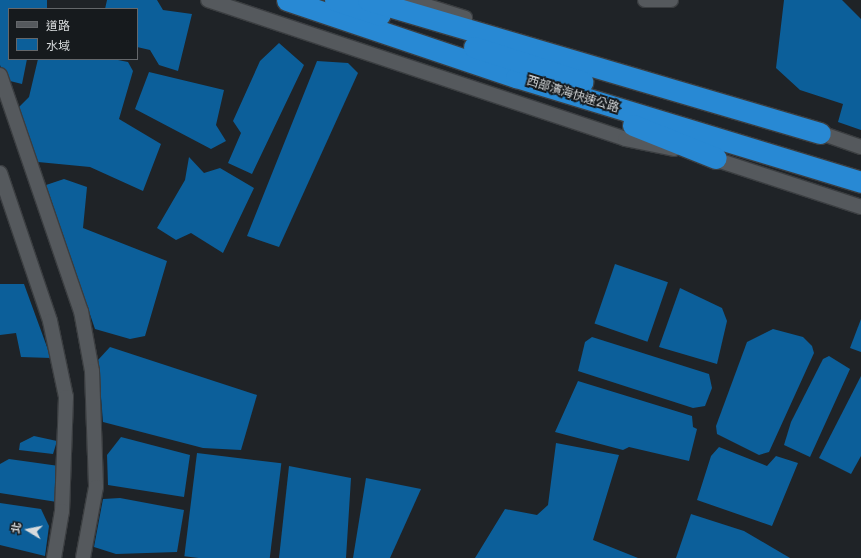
<!DOCTYPE html>
<html>
<head>
<meta charset="utf-8">
<style>
	body { margin:0 }
	#map { position:relative; width:861px; height:558px; overflow:hidden; background:#1f2327; font-family:Commissioner,"Noto Sans TC",sans-serif }
	div>[style] { position:absolute }
	[style*='--x'] { left:calc(var(--x)*1px); top:calc(var(--y)*1px); width:calc(var(--w)*1px); rotate:calc(var(--a)*1deg) }
	.water>* { inset:0; background:#0c5f9a; transform-origin:0 0 }
	.roads { filter:drop-shadow(1px 0 #3b3e41) drop-shadow(-1px 0 #3b3e41) drop-shadow(0 1px #3b3e41) drop-shadow(0 -1px #3b3e41) }
	.minor>* { height:14px; margin:-7px; padding:0 7px; transform-origin:7px; border-radius:7px; background:#55595d }
	.highway>* { height:21px; margin:-10.5px; padding:0 10.5px; transform-origin:10.5px; border-radius:10.5px; background:#2889d4 }
	span { translate:-50% -50%; white-space:nowrap; text-align:center; line-height:1.15; -webkit-text-stroke:4px #161a1d; paint-order:stroke }
	.street-label { font-size:12px; color:#d8dbdd }
	.legend { position:absolute; left:8px; top:8px; width:130px; height:52px; box-sizing:border-box; background:#161a1d; border:1px solid #64676a; margin:0; padding:5px 7px; list-style:none; font-size:12px; color:#d8dbdd }
	.legend li { display:flex; align-items:center; gap:8px; height:20px }
	.legend b { width:20px; border:1px solid #64676a }
	.north { position:absolute; left:8px; top:510px; width:40px; height:40px; -webkit-text-stroke:3px #161a1d; paint-order:stroke; rotate:280deg; font-size:11px; font-weight:700; line-height:16px; text-align:center; color:#d8dbdd }
	.north::after { content:''; display:block; margin:auto; width:14px; height:18px; background:#d8dbdd; clip-path:polygon(50% 0,100% 100%,50% 72%,0 100%) }
</style>
</head>
<body>
<div id="map">
	<div class="water">
		<i style="clip-path:polygon(0 0,47px 0,47px 9px,9px 9px,9px 59px,27px 59px,22px 84px,6px 80px,0 65px)"></i>
		<i style="clip-path:polygon(107px 0,157px 0,163px 10px,192px 14px,178px 71px,159px 65px,150px 50px,137px 47px,137px 9px,105px 9px)"></i>
		<i style="clip-path:polygon(784px 0,842px 0,861px 19px,861px 130px,838px 122px,843px 104px,800px 90px,776px 68px)"></i>
		<i style="clip-path:polygon(279px 43px,304px 65px,252px 174px,228px 163px,241px 133px,233px 121px,260px 61px)"></i>
		<i style="clip-path:polygon(38px 59px,113px 59px,128px 62px,133px 71px,119px 119px,161px 144px,143px 191px,90px 167px,38px 162px,18px 108px,29px 97px)"></i>
		<i style="clip-path:polygon(317px 61px,348px 63px,358px 73px,279px 247px,247px 236px)"></i>
		<i style="clip-path:polygon(149px 72px,224px 90px,216px 125px,226px 141px,211px 149px,135px 109px)"></i>
		<i style="clip-path:polygon(189px 157px,204px 173px,220px 168px,254px 188px,223px 253px,191px 233px,176px 240px,157px 228px,185px 180px)"></i>
		<i style="clip-path:polygon(64px 179px,87px 187px,83px 228px,167px 261px,145px 336px,130px 339px,95px 329px,46px 185px)"></i>
		<i style="left:615px;top:264px;width:56px;height:63px;rotate:19deg"></i>
		<i style="clip-path:polygon(0 284px,24px 284px,51px 358px,21px 357px,16px 333px,0 335px)"></i>
		<i style="clip-path:polygon(680px 288px,722px 308px,727px 321px,717px 364px,659px 347px)"></i>
		<i style="clip-path:polygon(861px 319px,861px 352px,850px 348px)"></i>
		<i style="clip-path:polygon(773px 329px,803px 337px,812px 346px,814px 353px,769px 452px,759px 455px,717px 434px,716px 426px,747px 342px)"></i>
		<i style="clip-path:polygon(592px 337px,709px 374px,712px 388px,705px 406px,693px 408px,578px 371px,585px 342px)"></i>
		<i style="clip-path:polygon(110px 347px,257px 395px,241px 450px,203px 448px,103px 422px,98px 360px)"></i>
		<i style="clip-path:polygon(829px 356px,850px 369px,810px 457px,784px 445px,791px 422px,823px 359px)"></i>
		<i style="clip-path:polygon(861px 376px,861px 456px,851px 474px,819px 458px)"></i>
		<i style="clip-path:polygon(578px 381px,692px 416px,693px 427px,697px 429px,689px 461px,629px 447px,623px 450px,555px 432px)"></i>
		<i style="clip-path:polygon(34px 436px,57px 441px,53px 454px,19px 450px,20px 443px)"></i>
		<i style="clip-path:polygon(121px 437px,190px 455px,184px 497px,108px 485px,107px 455px)"></i>
		<i style="clip-path:polygon(556px 443px,619px 455px,593px 540px,638px 558px,475px 558px,505px 509px,537px 515px,548px 505px)"></i>
		<i style="clip-path:polygon(719px 447px,767px 466px,776px 456px,798px 463px,772px 526px,697px 500px,711px 456px)"></i>
		<i style="left:197px;top:453px;width:85px;height:104px;rotate:7deg"></i>
		<i style="clip-path:polygon(9px 459px,59px 466px,57px 502px,0 493px,0 464px)"></i>
		<i style="clip-path:polygon(289px 466px,351px 478px,346px 558px,279px 558px)"></i>
		<i style="clip-path:polygon(366px 478px,421px 489px,390px 558px,353px 558px)"></i>
		<i style="clip-path:polygon(120px 498px,184px 510px,177px 552px,116px 554px,94px 547px,103px 499px)"></i>
		<i style="clip-path:polygon(0 503px,41px 509px,49px 526px,45px 556px,0 545px)"></i>
		<i style="clip-path:polygon(691px 514px,744px 531px,790px 558px,676px 558px)"></i>
	</div>
	<div class="roads">
		<div class="minor">
			<i style="--x:208;--y:0;--w:440;--a:18.4"></i>
			<i style="--x:625;--y:139;--w:50;--a:11.5"></i>
			<i style="--x:408;--y:0;--w:60;--a:17.5"></i>
			<i style="--x:645;--y:0;--w:26;--a:0"></i>
			<i style="--x:0;--y:75;--w:250;--a:71.1"></i>
			<i style="--x:81;--y:311;--w:61;--a:79.6"></i>
			<i style="--x:92;--y:371;--w:116;--a:88"></i>
			<i style="--x:96;--y:487;--w:72;--a:100.4"></i>
			<i style="--x:812;--y:130;--w:52;--a:19.1"></i>
			<i style="--x:708;--y:157;--w:161;--a:18.1"></i>
			<i style="--x:0;--y:173;--w:156;--a:71.3"></i>
			<i style="--x:50;--y:321;--w:78;--a:78.1"></i>
			<i style="--x:66;--y:397;--w:114;--a:92"></i>
			<i style="--x:62;--y:511;--w:48;--a:99.7"></i>
		</div>
		<div class="highway">
			<i style="--x:287;--y:0;--w:242;--a:18.6"></i>
			<i style="--x:516;--y:77;--w:361;--a:16.9"></i>
			<i style="--x:335;--y:0;--w:47;--a:18.4"></i>
			<i style="--x:368;--y:0;--w:471;--a:16.4"></i>
			<i style="--x:474;--y:47;--w:114;--a:17.8"></i>
			<i style="--x:633;--y:125;--w:89;--a:21.7"></i>
		</div>
	</div>
	<div class="street-label">
		<span style="left:573px;top:94px;rotate:17deg">西部濱海快速公路</span>
	</div>
	<ul class="legend">
	<li><b style="height:5px;background:#55595d"></b>道路</li>
	<li><b style="height:11px;background:#0c5f9a"></b>水域</li>
	</ul>
	<div class="north">北</div>
</div>
</body>
</html>
